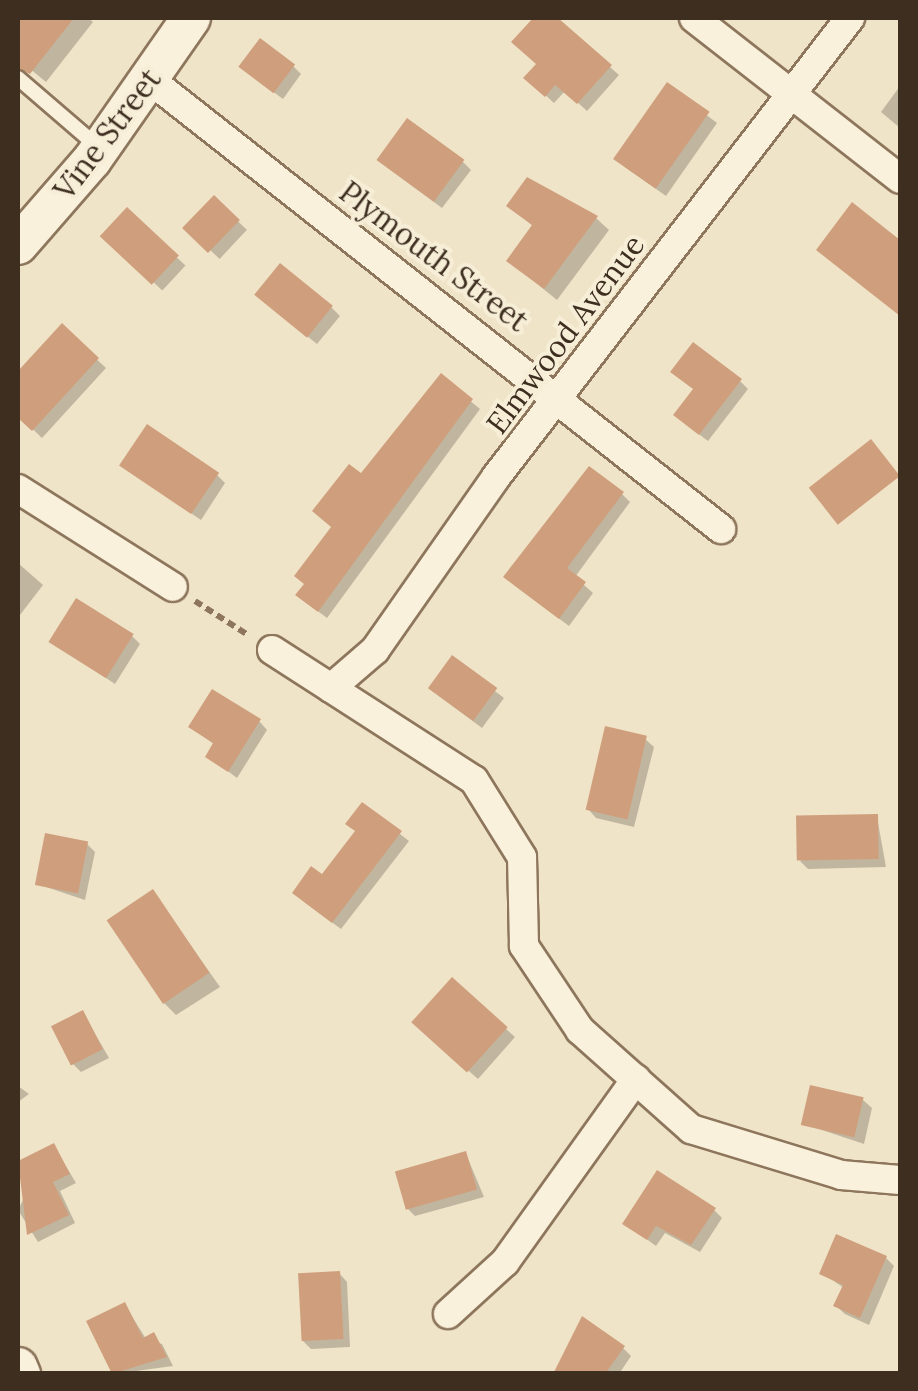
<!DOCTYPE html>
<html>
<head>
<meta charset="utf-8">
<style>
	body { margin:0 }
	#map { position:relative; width:918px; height:1391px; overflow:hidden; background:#f0e4c8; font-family:Lora,serif }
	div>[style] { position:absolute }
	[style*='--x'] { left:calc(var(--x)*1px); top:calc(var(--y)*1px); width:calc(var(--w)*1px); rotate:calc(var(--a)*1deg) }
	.shadow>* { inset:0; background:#0003; transform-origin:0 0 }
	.building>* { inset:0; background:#cf9f7d; transform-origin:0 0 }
	.path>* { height:6px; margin-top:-3px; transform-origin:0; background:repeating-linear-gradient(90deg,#8d765c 0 8px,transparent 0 13px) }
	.roads { filter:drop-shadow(2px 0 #8d765c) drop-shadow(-2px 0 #8d765c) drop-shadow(0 2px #8d765c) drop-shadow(0 -2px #8d765c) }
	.lane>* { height:14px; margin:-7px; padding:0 7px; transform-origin:7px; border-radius:7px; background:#faf1dc }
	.street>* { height:28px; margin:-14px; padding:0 14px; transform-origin:14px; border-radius:14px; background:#faf1dc }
	.secondary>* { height:38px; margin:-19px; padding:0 19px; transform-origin:19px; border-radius:19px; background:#faf1dc }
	span { translate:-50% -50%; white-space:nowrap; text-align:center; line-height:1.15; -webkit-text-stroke:8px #f7eed8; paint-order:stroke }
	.street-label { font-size:30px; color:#3d2e20 }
	.frame { position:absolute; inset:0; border:20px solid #3d2e20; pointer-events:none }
</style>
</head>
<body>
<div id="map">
	<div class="shadow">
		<i style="clip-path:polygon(18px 18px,88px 18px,93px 22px,46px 82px,18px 59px)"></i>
		<i style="clip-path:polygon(536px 18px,554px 18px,619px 75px,587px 111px,565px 91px,554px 103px,527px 78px,539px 65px,514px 42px)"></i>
		<i style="clip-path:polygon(293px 66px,301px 74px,283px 99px,250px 75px)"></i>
		<i style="clip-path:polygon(667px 85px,717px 123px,666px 196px,625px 167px)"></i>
		<i style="clip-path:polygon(900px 86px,900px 128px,881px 112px)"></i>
		<i style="clip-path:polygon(462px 161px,471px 170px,442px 208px,388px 168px)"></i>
		<i style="left:214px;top:199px;width:45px;height:40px;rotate:43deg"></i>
		<i style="clip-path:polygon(510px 206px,596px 218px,609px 230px,557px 300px,509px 261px,534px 227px)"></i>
		<i style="left:127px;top:211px;width:80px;height:34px;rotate:43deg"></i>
		<i style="clip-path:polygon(266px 303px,331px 307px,340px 316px,317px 344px)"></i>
		<i style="clip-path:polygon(62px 327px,106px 368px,42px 438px,18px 415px,18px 383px)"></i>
		<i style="clip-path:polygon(441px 377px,480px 409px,327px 618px,307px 603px,334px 527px)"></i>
		<i style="clip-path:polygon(740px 381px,748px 389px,708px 441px,684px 423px)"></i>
		<i style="clip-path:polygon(122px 466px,217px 475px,225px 483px,201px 520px)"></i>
		<i style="clip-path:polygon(622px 494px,630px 502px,575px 577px,593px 593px,569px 626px,514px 585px)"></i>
		<i style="clip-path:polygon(18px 563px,43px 585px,20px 615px,18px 613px)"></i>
		<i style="clip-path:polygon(132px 636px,140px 644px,115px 684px,52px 642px)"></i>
		<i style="clip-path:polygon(452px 658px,504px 698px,482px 728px,439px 696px)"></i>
		<i style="clip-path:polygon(259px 721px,267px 730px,237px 778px,208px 756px,215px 745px,191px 727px)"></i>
		<i style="clip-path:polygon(645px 739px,654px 747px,634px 827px,596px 818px,588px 809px)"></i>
		<i style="clip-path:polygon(362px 805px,409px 841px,341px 929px,303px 901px,357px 832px)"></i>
		<i style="clip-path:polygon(877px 817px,886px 867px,808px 869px,800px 861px)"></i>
		<i style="clip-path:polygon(86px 843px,95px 852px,85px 900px,37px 884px)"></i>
		<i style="clip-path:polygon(153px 892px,220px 987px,176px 1015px,164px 1003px)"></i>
		<i style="clip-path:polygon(452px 981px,515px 1037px,478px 1079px,423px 1031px)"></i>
		<i style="clip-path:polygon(83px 1013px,109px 1058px,81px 1072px,73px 1064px)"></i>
		<i style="clip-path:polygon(18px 1086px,29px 1094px,18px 1102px)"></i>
		<i style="clip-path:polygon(863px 1100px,872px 1108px,864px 1144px,804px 1124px)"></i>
		<i style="clip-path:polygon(54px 1146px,76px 1183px,60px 1191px,75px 1223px,38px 1242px,18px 1210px,26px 1194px,18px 1164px)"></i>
		<i style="clip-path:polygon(466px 1154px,484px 1197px,415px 1216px,407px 1208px)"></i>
		<i style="clip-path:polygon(714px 1210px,722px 1218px,700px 1252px,665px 1233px,656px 1246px,626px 1224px)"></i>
		<i style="clip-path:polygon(886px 1258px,894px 1266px,869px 1325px,845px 1314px,836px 1306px,844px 1288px,822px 1273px)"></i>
		<i style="clip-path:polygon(339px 1273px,347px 1282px,350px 1347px,311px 1349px,302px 1340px)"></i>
		<i style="clip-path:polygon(125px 1305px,146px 1339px,162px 1344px,173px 1366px,114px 1374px,89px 1323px)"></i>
		<i style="clip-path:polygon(623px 1348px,631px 1356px,619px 1374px,555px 1374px)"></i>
	</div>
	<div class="building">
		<i style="clip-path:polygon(18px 18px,74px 18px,30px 74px,18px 68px)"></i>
		<i style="clip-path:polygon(533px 18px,558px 18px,612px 65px,577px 104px,555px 85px,545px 97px,523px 78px,536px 64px,511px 42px)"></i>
		<i style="left:260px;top:38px;width:44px;height:36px;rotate:37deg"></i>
		<i style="left:667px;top:82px;width:52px;height:94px;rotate:35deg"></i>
		<i style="left:407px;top:118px;width:71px;height:52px;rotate:36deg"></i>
		<i style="clip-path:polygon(527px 177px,598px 216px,544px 289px,506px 261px,532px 225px,506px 206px)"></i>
		<i style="left:214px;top:195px;width:36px;height:46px;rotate:44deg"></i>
		<i style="clip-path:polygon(852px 202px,900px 240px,900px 316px,816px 250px)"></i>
		<i style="left:127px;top:207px;width:71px;height:40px;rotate:43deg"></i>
		<i style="left:280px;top:263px;width:68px;height:41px;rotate:39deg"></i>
		<i style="clip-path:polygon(62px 323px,99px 358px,32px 431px,18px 418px,18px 371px)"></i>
		<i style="clip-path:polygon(693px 342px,742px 379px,699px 435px,673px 415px,693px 389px,670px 372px)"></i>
		<i style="clip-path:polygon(441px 373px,473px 399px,318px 612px,295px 595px,304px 584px,294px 576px,331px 527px,312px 511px,349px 464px,361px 473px)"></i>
		<i style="left:147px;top:424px;width:87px;height:50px;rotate:34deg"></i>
		<i style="left:871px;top:439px;width:47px;height:79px;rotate:52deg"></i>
		<i style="clip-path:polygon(589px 466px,624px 492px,567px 568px,586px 582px,559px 619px,503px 577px)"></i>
		<i style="left:76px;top:598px;width:68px;height:52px;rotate:32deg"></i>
		<i style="left:452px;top:655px;width:56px;height:41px;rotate:36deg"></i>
		<i style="clip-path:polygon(212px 689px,261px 719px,228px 772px,205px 757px,213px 743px,188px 727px)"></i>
		<i style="left:605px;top:726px;width:43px;height:86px;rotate:13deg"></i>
		<i style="clip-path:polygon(362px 802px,402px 831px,332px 923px,292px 893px,311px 866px,322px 874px,355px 831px,345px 824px)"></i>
		<i style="left:878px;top:814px;width:45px;height:82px;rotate:89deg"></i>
		<i style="left:45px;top:833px;width:44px;height:53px;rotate:11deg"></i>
		<i style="left:153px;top:889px;width:101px;height:56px;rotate:56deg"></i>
		<i style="left:452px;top:977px;width:75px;height:61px;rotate:42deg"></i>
		<i style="left:83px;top:1010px;width:44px;height:36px;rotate:63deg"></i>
		<i style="left:810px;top:1085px;width:55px;height:41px;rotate:13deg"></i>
		<i style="clip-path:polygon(54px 1143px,70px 1174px,53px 1182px,69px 1215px,27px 1235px,18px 1161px)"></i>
		<i style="left:466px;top:1151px;width:40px;height:74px;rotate:74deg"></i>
		<i style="clip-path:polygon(657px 1170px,716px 1208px,691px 1245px,656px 1226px,647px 1240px,622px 1224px)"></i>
		<i style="clip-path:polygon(836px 1234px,887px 1256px,860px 1318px,833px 1306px,843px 1285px,819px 1274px)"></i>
		<i style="left:340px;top:1271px;width:68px;height:42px;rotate:87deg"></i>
		<i style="clip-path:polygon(125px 1302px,143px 1338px,154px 1332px,167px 1357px,112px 1374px,86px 1321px)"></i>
		<i style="clip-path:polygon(582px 1316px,625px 1346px,605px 1374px,553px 1374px)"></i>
	</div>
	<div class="path">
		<i style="--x:195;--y:601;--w:63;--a:32.7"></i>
	</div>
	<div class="roads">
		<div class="lane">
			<i style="--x:18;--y:78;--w:104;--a:40.7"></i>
		</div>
		<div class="street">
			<i style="--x:694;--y:18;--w:261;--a:38"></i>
			<i style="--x:149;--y:79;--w:728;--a:38.19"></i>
			<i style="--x:18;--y:489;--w:183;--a:32.3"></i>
			<i style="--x:272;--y:650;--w:240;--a:32.8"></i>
			<i style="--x:474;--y:780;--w:91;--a:58.1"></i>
			<i style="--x:522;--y:857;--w:89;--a:88.7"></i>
			<i style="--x:524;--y:946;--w:101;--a:56.3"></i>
			<i style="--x:580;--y:1030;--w:149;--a:41.7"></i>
			<i style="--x:691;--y:1129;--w:157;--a:17"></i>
			<i style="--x:841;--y:1175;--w:59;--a:4.8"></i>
			<i style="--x:331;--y:688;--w:58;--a:-40.8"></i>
			<i style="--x:375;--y:650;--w:211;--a:-55"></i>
			<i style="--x:496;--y:477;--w:580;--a:-52.36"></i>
			<i style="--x:448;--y:1314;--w:77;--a:-42.4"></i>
			<i style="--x:505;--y:1262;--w:225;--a:-54.4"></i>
		</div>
		<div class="secondary">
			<i style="--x:18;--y:245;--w:113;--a:-49"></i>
			<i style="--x:92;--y:160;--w:173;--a:-55.1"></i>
			<i style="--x:18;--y:1367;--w:8;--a:67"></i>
		</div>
	</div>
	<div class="street-label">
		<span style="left:107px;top:134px;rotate:-53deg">Vine Street</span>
		<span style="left:434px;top:256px;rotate:37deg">Plymouth Street</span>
		<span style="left:565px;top:334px;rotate:-53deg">Elmwood Avenue</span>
	</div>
	<div class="frame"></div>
</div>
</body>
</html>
